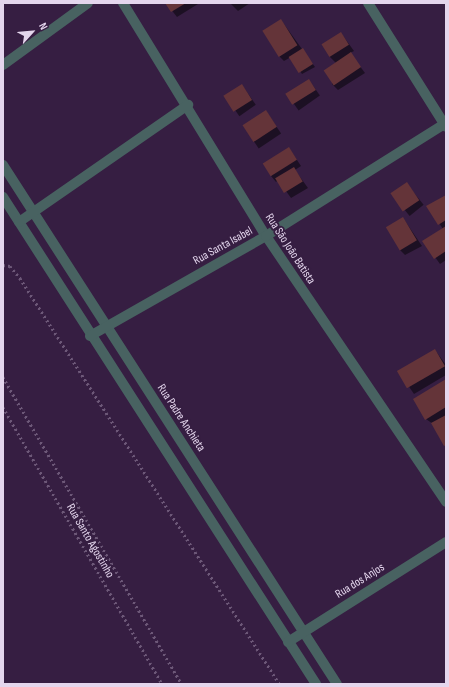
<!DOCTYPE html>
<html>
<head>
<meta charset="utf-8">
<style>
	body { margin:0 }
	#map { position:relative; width:449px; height:687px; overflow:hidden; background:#361e42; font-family:"Sofia Sans Condensed",sans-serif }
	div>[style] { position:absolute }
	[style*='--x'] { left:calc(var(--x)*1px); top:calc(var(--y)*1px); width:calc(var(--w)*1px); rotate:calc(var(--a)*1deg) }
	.shadow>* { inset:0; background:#0007; transform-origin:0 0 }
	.building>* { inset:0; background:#643439; transform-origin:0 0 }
	.path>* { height:2.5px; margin-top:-1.25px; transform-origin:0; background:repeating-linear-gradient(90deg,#6d5878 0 2px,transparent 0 5px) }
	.minor>* { height:10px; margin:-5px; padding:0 5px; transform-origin:5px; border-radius:5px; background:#486261 }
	span { translate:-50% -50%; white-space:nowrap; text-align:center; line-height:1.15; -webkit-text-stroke:4px #361e42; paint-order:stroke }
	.street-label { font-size:12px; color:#e4d6ed }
	.frame { position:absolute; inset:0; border:4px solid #e4d6ed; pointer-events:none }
	.north { position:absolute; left:12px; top:12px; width:40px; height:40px; -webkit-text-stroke:3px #361e42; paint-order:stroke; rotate:63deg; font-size:11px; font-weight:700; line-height:16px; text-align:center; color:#e4d6ed }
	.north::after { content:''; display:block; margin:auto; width:14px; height:18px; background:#e4d6ed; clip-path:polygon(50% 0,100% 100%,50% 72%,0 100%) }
</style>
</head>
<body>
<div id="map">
	<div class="shadow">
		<i style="clip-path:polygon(166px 3px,198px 3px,198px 4px,177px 17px)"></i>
		<i style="clip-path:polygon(230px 3px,250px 3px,238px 11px)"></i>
		<i style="clip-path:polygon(281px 20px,315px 67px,302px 74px,291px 57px,284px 61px,279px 56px)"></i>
		<i style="clip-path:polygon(341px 33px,354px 51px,350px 53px,365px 73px,338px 90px,332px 84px,336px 63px,329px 56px)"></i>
		<i style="left:309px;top:80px;width:19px;height:26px;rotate:55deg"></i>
		<i style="left:242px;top:85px;width:24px;height:20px;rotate:55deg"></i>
		<i style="left:266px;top:111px;width:27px;height:27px;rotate:56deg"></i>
		<i style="clip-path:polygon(289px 148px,301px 166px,295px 170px,308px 188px,291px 198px,278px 180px,276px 182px,271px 176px)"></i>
		<i style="left:406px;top:183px;width:28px;height:18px;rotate:51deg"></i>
		<i style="clip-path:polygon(446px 196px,446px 260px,440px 264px,424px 242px,443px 229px,428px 207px)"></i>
		<i style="clip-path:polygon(403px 218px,422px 246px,405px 255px,400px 250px)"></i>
		<i style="clip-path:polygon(435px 350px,446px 365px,446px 375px,414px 394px,399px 372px)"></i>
		<i style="clip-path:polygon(446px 380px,446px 446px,433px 424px,426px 419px)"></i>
	</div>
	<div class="building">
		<i style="clip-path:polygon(165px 3px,186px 3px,171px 12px)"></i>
		<i style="left:281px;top:19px;width:31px;height:22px;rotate:58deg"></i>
		<i style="left:341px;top:32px;width:15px;height:23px;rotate:58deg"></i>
		<i style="left:303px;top:48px;width:19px;height:17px;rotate:58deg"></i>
		<i style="left:351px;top:52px;width:18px;height:33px;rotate:56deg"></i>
		<i style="left:309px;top:79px;width:13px;height:28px;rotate:58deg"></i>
		<i style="left:242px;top:84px;width:19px;height:22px;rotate:58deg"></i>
		<i style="left:266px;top:110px;width:20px;height:28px;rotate:57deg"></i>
		<i style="left:289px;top:147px;width:15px;height:31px;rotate:58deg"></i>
		<i style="left:294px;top:167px;width:17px;height:22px;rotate:59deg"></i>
		<i style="left:407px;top:182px;width:22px;height:20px;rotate:56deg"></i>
		<i style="clip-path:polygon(446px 195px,446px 220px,438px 225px,426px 206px)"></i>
		<i style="left:403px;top:217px;width:27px;height:20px;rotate:59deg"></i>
		<i style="clip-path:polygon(446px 226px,446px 251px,434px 259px,422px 241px)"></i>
		<i style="left:435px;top:349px;width:20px;height:44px;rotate:60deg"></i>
		<i style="clip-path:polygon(446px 379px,446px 407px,425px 420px,413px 399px)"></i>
		<i style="clip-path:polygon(446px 415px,446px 445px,444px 446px,431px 423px)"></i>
	</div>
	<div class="path">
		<i style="--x:3;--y:265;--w:7;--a:8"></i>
		<i style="--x:10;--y:266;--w:16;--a:50"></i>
		<i style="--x:20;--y:278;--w:482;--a:57.4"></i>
		<i style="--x:3;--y:377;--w:355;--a:59.8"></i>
		<i style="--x:3;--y:407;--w:319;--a:60.1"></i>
	</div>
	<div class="minor">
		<i style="--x:123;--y:3;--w:273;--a:58.5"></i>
		<i style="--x:266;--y:236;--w:321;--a:55.9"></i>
		<i style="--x:368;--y:3;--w:146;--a:57.8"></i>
		<i style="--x:3;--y:65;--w:105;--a:-36.1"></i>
		<i style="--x:3;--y:165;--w:617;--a:57.24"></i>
		<i style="--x:3;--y:197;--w:579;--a:57.27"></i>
		<i style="--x:19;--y:222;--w:206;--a:-34.7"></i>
		<i style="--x:90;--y:336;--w:202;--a:-29.6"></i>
		<i style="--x:266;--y:236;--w:213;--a:-32.1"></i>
		<i style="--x:288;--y:642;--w:187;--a:-32.3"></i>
	</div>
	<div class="street-label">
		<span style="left:223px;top:246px;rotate:-29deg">Rua Santa Isabel</span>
		<span style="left:290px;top:249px;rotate:57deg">Rua São João Batista</span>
		<span style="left:181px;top:418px;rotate:57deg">Rua Padre Anchieta</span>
		<span style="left:90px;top:541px;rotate:60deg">Rua Santo Agostinho</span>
		<span style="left:360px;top:581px;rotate:-32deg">Rua dos Anjos</span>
	</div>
	<div class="frame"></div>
	<div class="north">N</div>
</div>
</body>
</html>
